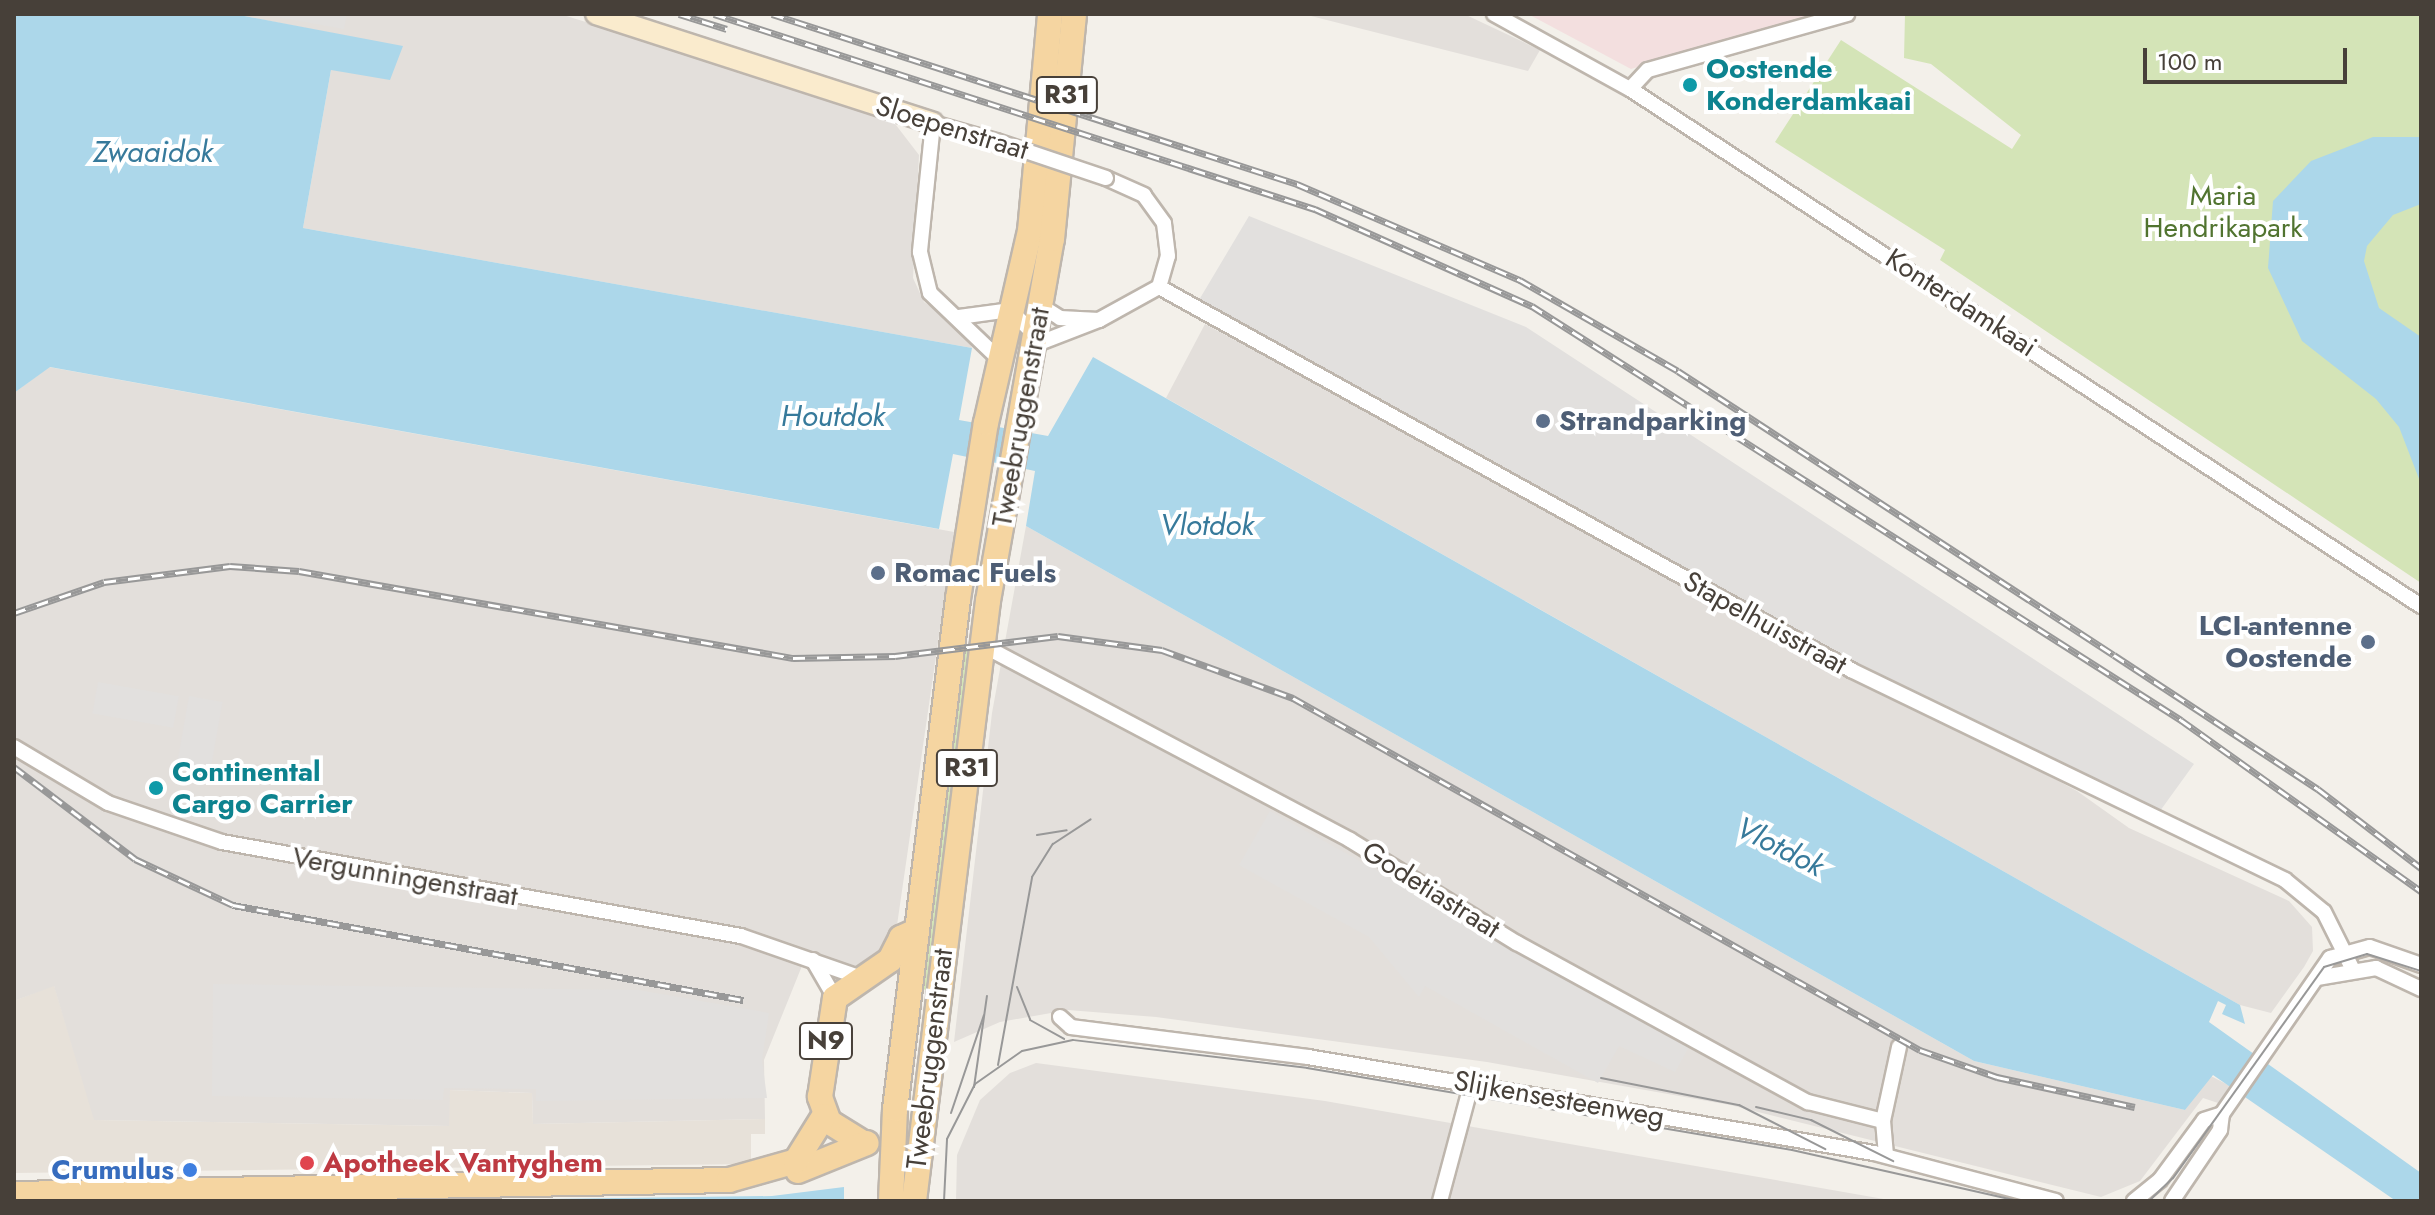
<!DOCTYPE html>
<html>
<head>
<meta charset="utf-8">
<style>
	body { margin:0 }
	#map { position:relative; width:2435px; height:1215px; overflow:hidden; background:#f3f0ea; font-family:Jost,sans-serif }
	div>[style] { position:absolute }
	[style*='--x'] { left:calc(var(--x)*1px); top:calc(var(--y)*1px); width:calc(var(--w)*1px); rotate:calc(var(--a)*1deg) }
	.residential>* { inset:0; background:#e7e1d9 }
	.industrial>* { inset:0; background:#e3dfdb }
	.medical>* { inset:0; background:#f3dfdf }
	.green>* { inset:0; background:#d4e4b7; transform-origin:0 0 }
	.parking>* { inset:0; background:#e2e0de; transform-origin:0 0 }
	.water>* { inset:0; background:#acd7ea }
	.roads { filter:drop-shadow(2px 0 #beb6ad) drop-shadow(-2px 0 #beb6ad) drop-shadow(0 2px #beb6ad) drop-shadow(0 -2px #beb6ad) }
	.street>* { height:14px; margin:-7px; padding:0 7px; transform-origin:7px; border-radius:7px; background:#fff }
	.secondary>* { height:20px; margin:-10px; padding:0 10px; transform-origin:10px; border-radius:10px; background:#faebcd }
	.primary>* { height:24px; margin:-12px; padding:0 12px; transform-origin:12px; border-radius:12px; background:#f5d5a1 }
	.tram>* { height:2px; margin:-1px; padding:0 1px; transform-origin:1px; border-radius:1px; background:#989898 }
	.rail>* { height:7px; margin-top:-3.5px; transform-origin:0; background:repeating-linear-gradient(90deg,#fff 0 12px,#989898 0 24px); box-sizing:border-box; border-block:2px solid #989898 }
	.bridges { filter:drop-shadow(2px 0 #beb6ad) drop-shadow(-2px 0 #beb6ad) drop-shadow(0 2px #beb6ad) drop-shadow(0 -2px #beb6ad) }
	.street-bridge>* { height:14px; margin:-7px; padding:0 7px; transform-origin:7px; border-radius:7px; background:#fff }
	.dots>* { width:22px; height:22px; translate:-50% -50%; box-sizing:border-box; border:4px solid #fff; border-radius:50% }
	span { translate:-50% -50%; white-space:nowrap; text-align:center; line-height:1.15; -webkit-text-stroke:8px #fff; paint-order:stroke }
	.shield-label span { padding:2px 6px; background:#fff; border:2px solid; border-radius:6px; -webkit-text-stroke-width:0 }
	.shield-label { font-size:26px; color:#474039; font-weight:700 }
	.culture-label { font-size:28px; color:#0d838f; font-weight:700 }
	.left { translate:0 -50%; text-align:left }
	.street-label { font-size:28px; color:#474039 }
	.park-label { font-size:28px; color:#517430 }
	.service-label { font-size:28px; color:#4e5e75; font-weight:700 }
	.right { translate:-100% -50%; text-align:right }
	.health-label { font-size:28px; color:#be3a42; font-weight:700 }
	.shop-label { font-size:28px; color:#366cbe; font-weight:700 }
	.water-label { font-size:30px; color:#377a9b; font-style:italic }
	.frame { position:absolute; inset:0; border:16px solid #474039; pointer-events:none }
	.scale { position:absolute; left:2143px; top:48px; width:204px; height:36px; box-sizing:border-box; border:4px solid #474039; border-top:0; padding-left:10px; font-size:24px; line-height:28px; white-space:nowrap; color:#474039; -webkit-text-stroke:6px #fff; paint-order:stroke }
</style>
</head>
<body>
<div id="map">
	<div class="residential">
		<i style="clip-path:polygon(54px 985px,95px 1120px,448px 1126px,449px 1090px,532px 1093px,533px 1124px,765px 1119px,765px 1134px,751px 1134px,751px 1164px,14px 1173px,14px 1001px)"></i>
	</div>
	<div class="industrial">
		<i style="clip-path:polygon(234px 14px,560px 14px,889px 116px,919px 155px,913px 278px,924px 302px,964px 330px,972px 348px,303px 228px,331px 70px,367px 40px)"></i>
		<i style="clip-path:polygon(1464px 14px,1540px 50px,1528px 71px,1311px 16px)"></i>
		<i style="clip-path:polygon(1205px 324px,2077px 791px,2129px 828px,2289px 901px,2312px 927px,2313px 951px,2304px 967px,2271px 1013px,2240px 1005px,1166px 398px)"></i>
		<i style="clip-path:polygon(49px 367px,954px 532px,895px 939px,886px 959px,851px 971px,808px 951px,764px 1060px,765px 1119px,533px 1124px,532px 1093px,450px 1090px,449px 1126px,94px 1120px,54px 986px,14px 1001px,14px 393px)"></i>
		<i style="clip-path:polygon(1026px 526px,1974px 1061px,2185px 1110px,2209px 1075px,2230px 1086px,2218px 1103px,2203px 1098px,2140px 1181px,2101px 1197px,1730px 1105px,1487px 1062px,1156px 1017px,1068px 1010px,1000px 1022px,954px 1042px,992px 713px)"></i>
		<i style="clip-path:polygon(1036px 1063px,1325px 1101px,1895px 1201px,956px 1201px,957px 1155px,980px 1100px,1010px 1073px)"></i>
	</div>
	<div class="medical">
		<i style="clip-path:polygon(1528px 14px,1820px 14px,1631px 69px)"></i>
	</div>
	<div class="green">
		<i style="clip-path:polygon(1905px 14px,2421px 14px,2421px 583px,1940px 260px,1945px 250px,1775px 142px,1841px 40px,2012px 149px,2021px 135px,1931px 64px,1904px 58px)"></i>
		<i style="left:974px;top:645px;width:348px;height:15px;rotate:97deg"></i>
	</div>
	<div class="parking">
		<i style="clip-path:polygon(260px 14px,347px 14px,344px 29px)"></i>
		<i style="clip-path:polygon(1249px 216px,1526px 327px,2194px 764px,2160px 811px,1967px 721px,1854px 669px,1199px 300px)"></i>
		<i style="left:98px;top:682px;width:82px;height:32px;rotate:10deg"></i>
		<i style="left:189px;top:696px;width:34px;height:69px;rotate:10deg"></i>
		<i style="clip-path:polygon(1270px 811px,1690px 1045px,1675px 1072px,1619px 1046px,1598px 1083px,1425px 986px,1419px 997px,1369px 937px,1239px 865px)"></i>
		<i style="clip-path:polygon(213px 984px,639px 990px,769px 1013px,762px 1060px,767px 1098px,536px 1101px,536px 1089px,444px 1088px,443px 1100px,212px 1096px)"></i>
	</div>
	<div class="water">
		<i style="clip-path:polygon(14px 14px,234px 14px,403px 46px,390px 80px,331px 70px,303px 228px,972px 348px,959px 420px,1048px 436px,1093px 357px,2240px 1005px,2245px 1024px,2222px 1014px,2226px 1005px,2218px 1001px,2209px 1022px,2421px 1173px,2421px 1201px,2396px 1201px,2213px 1075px,2185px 1110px,1974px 1061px,1026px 526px,1035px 471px,953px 454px,939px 529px,50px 367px,14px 393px)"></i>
		<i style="clip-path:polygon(2373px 137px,2421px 137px,2421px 204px,2393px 215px,2367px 246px,2364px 261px,2379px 308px,2421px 337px,2421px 484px,2399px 427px,2376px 399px,2302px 341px,2268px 268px,2273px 201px,2311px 161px)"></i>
		<i style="clip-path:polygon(844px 1187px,844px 1201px,400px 1201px,772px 1196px)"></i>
	</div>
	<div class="roads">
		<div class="street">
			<i style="--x:1494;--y:14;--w:155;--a:28.9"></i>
			<i style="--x:1630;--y:89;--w:945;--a:33.17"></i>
			<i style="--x:1630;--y:89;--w:26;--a:-47"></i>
			<i style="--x:1648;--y:70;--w:207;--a:-15.7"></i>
			<i style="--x:996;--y:141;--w:66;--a:-164.1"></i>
			<i style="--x:933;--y:123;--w:130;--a:95.8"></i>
			<i style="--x:920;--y:252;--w:42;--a:76.3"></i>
			<i style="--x:930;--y:293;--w:95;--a:43.7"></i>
			<i style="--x:1159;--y:287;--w:791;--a:28.96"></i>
			<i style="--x:1851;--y:670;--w:482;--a:25.8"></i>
			<i style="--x:2285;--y:880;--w:50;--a:39.4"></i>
			<i style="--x:2324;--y:912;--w:63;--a:63.4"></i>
			<i style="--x:1041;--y:306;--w:22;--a:32"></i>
			<i style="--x:1060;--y:318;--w:39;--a:3"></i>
			<i style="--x:1099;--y:320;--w:68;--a:-28.8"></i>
			<i style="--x:1159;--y:287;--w:32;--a:-74"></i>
			<i style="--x:1168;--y:256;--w:33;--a:-97"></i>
			<i style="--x:1164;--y:223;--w:34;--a:-126"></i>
			<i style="--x:1144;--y:195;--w:42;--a:-155.9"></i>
			<i style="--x:959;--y:317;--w:51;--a:-7.8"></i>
			<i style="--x:1010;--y:310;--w:45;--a:45"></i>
			<i style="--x:1042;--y:342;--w:61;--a:-21.1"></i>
			<i style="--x:982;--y:645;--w:416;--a:27.9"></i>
			<i style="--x:1350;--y:840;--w:196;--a:31.7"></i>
			<i style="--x:1517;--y:943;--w:332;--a:28.7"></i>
			<i style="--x:1808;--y:1102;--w:77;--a:14.2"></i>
			<i style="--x:14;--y:747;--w:109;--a:30.8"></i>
			<i style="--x:108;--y:803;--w:120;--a:18.9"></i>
			<i style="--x:222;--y:842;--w:527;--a:10.27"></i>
			<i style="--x:741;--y:936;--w:125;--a:19.2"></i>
			<i style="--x:813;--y:960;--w:44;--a:59.9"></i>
			<i style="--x:2317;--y:978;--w:60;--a:-9.6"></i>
			<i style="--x:2376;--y:968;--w:50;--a:25"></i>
			<i style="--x:1060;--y:1017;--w:15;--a:42"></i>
			<i style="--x:1071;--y:1027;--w:239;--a:7.2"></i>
			<i style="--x:1308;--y:1057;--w:574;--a:9.63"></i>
			<i style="--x:1874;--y:1153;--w:188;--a:14.8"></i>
			<i style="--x:1886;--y:1155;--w:34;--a:-95"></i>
			<i style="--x:1883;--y:1121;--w:76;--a:-77.8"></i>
			<i style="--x:1440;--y:1201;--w:120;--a:-75"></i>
			<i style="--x:2134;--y:1201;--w:33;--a:-39"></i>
			<i style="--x:2160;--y:1180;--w:74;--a:-53.7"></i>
			<i style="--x:2204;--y:1120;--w:19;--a:-18"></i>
			<i style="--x:2172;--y:1201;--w:86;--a:-55.9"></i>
			<i style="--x:2220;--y:1130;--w:16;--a:-83"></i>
			<i style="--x:2222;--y:1114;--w:190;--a:-55.3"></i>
			<i style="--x:2330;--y:958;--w:41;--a:-15.4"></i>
			<i style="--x:2370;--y:947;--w:54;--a:19.4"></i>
		</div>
		<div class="secondary">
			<i style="--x:596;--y:14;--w:354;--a:17.9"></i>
		</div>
		<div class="primary">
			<i style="--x:863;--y:1143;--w:40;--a:-148"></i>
			<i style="--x:829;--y:1122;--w:27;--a:-110"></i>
			<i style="--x:820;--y:1097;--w:100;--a:-81.4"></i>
			<i style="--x:835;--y:998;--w:67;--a:-34.6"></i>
			<i style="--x:890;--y:960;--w:25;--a:-63"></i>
			<i style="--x:901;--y:938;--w:17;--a:-25"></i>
			<i style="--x:798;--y:1171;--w:74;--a:-22.1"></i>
			<i style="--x:14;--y:1194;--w:715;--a:-1.12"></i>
			<i style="--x:729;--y:1180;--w:70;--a:-15.8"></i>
			<i style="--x:796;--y:1161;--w:53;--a:-58.1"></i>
			<i style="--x:891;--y:1201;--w:92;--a:-87.5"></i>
			<i style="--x:895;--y:1109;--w:514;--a:-82.96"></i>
			<i style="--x:958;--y:599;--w:178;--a:-81"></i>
			<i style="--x:986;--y:423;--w:197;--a:-77.1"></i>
			<i style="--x:1030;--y:231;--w:218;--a:-84.7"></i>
			<i style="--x:914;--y:1201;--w:605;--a:-82.97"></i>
			<i style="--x:988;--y:601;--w:368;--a:-80"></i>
			<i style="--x:1052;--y:239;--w:226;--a:-84.4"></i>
		</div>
	</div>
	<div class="tram">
		<i style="--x:1037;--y:835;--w:30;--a:-9"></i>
		<i style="--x:1017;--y:987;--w:35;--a:68"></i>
		<i style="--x:1030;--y:1020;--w:39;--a:29"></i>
		<i style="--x:998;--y:1065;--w:191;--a:-79.7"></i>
		<i style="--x:1032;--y:877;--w:39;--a:-58"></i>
		<i style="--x:1053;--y:844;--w:45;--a:-33.3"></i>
		<i style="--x:1601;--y:1078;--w:141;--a:11.1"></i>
		<i style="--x:1739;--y:1105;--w:97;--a:27.1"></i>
		<i style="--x:974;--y:1087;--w:92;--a:-81.9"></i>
		<i style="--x:1756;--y:1107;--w:57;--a:13.3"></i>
		<i style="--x:1811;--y:1120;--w:92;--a:26.6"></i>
		<i style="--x:951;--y:1113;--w:103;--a:-71.4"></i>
		<i style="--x:944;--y:1201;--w:62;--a:-87.2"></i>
		<i style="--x:947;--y:1139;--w:62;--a:-63"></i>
		<i style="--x:975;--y:1084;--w:57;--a:-35.1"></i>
		<i style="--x:1022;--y:1051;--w:52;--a:-12.2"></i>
		<i style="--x:1073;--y:1040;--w:236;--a:6.8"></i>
		<i style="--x:1307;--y:1068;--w:492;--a:9.6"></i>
		<i style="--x:1792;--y:1150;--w:233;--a:12.7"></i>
		<i style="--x:2149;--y:1201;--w:33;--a:-44"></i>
		<i style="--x:2173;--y:1178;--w:259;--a:-54.4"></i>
		<i style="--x:2324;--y:967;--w:45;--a:-16.8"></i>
		<i style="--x:2367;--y:954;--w:57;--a:17.5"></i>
	</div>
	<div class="rail">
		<i style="--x:679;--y:14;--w:50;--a:17.4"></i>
		<i style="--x:714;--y:14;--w:632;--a:17.98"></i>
		<i style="--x:1315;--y:209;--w:238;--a:24.1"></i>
		<i style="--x:1532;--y:306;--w:770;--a:32.53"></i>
		<i style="--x:2181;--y:720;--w:295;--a:35.5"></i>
		<i style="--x:772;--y:14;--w:552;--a:17.94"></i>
		<i style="--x:1297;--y:184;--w:243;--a:23.3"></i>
		<i style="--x:1520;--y:280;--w:182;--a:29.9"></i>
		<i style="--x:1678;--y:371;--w:520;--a:33.08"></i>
		<i style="--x:2114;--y:655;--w:244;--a:33.3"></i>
		<i style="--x:2318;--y:789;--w:130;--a:37.5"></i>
		<i style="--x:14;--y:613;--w:95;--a:-19"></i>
		<i style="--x:104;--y:582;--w:127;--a:-7.2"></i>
		<i style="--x:230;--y:566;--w:69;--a:4.1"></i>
		<i style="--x:299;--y:571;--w:502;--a:9.99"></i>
		<i style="--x:793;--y:658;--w:102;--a:-1.1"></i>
		<i style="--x:895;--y:656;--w:164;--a:-7"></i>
		<i style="--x:1058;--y:636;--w:105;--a:7.7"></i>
		<i style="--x:1162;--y:650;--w:140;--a:20.1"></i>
		<i style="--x:1293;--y:698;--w:719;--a:29.31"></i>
		<i style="--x:1920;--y:1050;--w:82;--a:19.3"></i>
		<i style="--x:1997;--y:1077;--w:141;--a:12.3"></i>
		<i style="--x:14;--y:767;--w:152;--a:37.2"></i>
		<i style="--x:135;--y:859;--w:108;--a:25.1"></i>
		<i style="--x:233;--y:905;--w:519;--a:10.55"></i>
	</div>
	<div class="bridges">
		<div class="street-bridge">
			<i style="--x:996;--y:141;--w:116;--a:18.6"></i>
		</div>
	</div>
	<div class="dots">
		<i style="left:1690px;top:85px;background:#0f9aa8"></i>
		<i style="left:1543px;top:421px;background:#5c6f8a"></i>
		<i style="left:878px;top:573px;background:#5c6f8a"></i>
		<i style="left:2368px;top:642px;background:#5c6f8a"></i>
		<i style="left:156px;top:788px;background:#0f9aa8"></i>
		<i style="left:307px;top:1163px;background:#e0444e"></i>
		<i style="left:190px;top:1170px;background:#3f7fe0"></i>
	</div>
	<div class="shield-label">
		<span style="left:1067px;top:95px">R31</span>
		<span style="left:967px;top:768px">R31</span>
		<span style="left:826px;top:1041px">N9</span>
	</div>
	<div class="culture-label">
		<span class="left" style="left:1706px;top:85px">Oostende<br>Konderdamkaai</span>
		<span class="left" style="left:172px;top:788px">Continental<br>Cargo Carrier</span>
	</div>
	<div class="street-label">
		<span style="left:952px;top:128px;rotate:17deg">Sloepenstraat</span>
		<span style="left:1961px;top:303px;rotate:33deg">Konterdamkaai</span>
		<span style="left:1021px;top:417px;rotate:-80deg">Tweebruggenstraat</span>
		<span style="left:1765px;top:623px;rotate:29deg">Stapelhuisstraat</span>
		<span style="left:405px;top:877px;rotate:10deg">Vergunningenstraat</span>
		<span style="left:1431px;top:890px;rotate:32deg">Godetiastraat</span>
		<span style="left:930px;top:1059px;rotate:-83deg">Tweebruggenstraat</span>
		<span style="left:1559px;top:1099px;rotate:10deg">Slijkensesteenweg</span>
	</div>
	<div class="park-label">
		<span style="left:2223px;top:212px">Maria<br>Hendrikapark</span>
	</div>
	<div class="service-label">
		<span class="left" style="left:1559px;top:421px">Strandparking</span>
		<span class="left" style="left:894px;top:573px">Romac Fuels</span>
		<span class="right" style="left:2352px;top:642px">LCI-antenne<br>Oostende</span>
	</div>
	<div class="health-label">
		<span class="left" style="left:323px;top:1163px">Apotheek Vantyghem</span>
	</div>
	<div class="shop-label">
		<span class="right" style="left:174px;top:1170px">Crumulus</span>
	</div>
	<div class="water-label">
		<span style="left:153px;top:152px">Zwaaidok</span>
		<span style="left:833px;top:416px">Houtdok</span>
		<span style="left:1207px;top:525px">Vlotdok</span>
		<span style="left:1780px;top:847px;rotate:27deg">Vlotdok</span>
	</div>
	<div class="frame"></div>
	<div class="scale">100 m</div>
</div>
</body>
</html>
